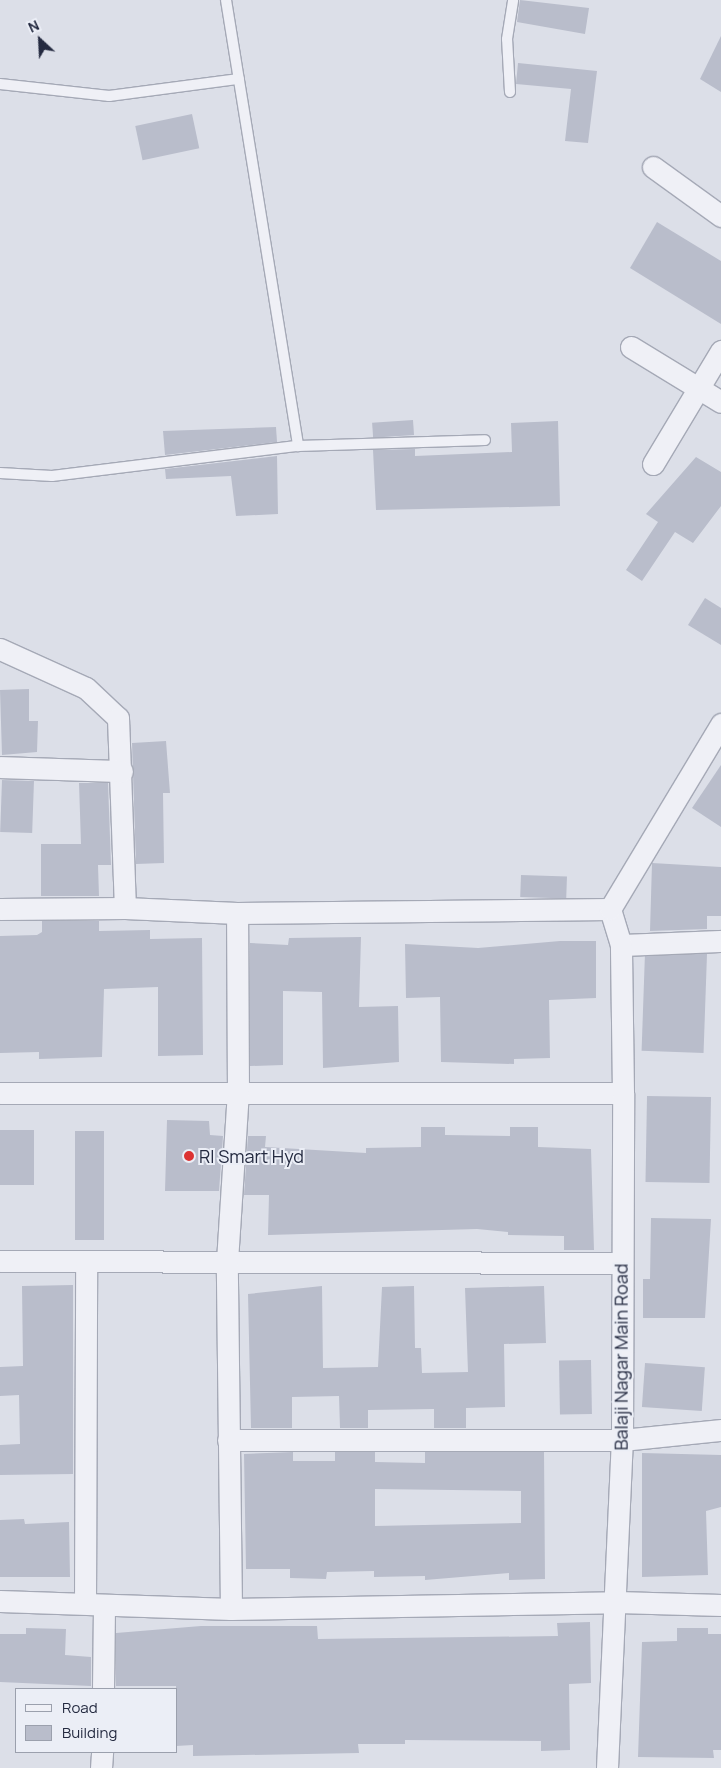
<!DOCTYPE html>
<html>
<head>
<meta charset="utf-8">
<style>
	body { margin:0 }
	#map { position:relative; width:721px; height:1768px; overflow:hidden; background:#dcdfe8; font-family:Manrope,sans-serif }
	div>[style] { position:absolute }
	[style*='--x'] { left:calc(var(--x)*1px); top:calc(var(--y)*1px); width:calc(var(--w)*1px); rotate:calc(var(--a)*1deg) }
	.building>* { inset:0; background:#b9bdcb; transform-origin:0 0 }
	.roads { filter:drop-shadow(1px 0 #a5a9b6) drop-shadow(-1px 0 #a5a9b6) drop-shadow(0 1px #a5a9b6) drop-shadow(0 -1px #a5a9b6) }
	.service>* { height:10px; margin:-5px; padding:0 5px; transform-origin:5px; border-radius:5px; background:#eff0f6 }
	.minor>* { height:21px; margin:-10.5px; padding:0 10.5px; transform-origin:10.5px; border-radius:10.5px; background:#eff0f6 }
	.dots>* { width:14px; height:14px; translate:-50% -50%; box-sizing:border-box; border:2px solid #ebeef6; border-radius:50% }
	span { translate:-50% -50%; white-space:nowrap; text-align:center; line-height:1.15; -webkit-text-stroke:4px #ebeef6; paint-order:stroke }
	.poi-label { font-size:18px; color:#242a40 }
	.left { translate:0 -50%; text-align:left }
	.street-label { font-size:18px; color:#242a40 }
	.legend { position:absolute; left:15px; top:1688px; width:162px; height:65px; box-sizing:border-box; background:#ebeef6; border:1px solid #9ba0ad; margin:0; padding:6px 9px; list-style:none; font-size:15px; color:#242a40 }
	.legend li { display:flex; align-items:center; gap:10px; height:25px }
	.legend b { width:25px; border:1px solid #9ba0ad }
	.north { position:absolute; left:15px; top:15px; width:50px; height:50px; -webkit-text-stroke:4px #ebeef6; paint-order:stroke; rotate:335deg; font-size:14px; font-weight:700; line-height:20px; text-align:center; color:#242a40 }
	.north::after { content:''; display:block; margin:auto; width:18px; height:22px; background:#242a40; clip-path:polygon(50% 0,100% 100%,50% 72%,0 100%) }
</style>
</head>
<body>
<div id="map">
	<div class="building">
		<i style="clip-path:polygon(520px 0,589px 8px,585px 34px,517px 22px)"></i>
		<i style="clip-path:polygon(721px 36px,721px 92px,700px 79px)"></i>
		<i style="clip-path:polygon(518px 63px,597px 71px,588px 143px,565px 141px,571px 89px,516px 84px)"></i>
		<i style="left:192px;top:114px;width:35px;height:58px;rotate:78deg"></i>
		<i style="clip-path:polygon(657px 222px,721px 261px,721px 324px,630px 268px)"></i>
		<i style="left:413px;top:420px;width:15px;height:41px;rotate:86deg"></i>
		<i style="clip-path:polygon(558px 421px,560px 506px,376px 510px,373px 450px,415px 449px,415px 456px,512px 452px,511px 423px)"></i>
		<i style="clip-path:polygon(276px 427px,277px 442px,165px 455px,163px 431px)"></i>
		<i style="clip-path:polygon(277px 456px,278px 514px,236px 516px,231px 476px,166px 479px,165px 469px)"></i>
		<i style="clip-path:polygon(696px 457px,721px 472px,721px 506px,693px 543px,675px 532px,642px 581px,626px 570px,658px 522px,646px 514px)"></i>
		<i style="clip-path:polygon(705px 598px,721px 608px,721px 645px,688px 625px)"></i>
		<i style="clip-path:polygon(29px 689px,29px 721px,38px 721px,37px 752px,2px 755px,0 690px)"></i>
		<i style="clip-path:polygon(166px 741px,170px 793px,163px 793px,164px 863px,136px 864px,132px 743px)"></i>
		<i style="clip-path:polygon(721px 765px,721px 827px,692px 808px)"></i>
		<i style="left:2px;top:780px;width:32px;height:52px;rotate:2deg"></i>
		<i style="clip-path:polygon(79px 783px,108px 783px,111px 865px,98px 865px,99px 896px,41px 896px,41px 844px,81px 844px)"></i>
		<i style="clip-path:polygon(652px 863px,721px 867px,721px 916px,707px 916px,707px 929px,650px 931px)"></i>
		<i style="left:521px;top:875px;width:46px;height:22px;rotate:2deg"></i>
		<i style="clip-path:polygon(42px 921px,99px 921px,99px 931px,150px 930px,150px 939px,202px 938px,203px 1055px,158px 1056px,158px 987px,104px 989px,102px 1057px,39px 1059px,39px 1052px,0 1053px,0 936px,37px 935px,42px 932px)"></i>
		<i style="clip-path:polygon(361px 937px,359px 1007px,398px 1006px,399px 1062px,323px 1068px,322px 992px,283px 991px,283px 1065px,250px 1066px,250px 943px,288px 945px,289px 938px)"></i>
		<i style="clip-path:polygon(560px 941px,596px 941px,596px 998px,549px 1000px,550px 1058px,514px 1059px,514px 1064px,441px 1062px,440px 997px,406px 998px,405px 944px,478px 948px)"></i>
		<i style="left:707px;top:954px;width:99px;height:62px;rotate:92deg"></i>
		<i style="left:647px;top:1096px;width:64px;height:86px;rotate:1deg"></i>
		<i style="clip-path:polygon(167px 1120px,209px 1121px,210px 1135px,223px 1136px,219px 1191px,165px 1191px)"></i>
		<i style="clip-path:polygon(421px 1127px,445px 1127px,445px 1135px,510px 1136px,510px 1127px,538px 1127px,538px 1147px,591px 1149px,594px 1250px,564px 1250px,564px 1236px,508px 1235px,508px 1232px,477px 1229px,268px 1235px,269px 1195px,244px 1195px,248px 1136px,266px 1136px,265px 1147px,366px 1153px,366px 1148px,421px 1147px)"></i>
		<i style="left:34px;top:1130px;width:55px;height:34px;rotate:90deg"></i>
		<i style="left:75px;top:1131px;width:29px;height:109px"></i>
		<i style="clip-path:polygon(651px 1218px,711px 1219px,705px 1318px,643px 1318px,643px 1279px,650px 1279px)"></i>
		<i style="clip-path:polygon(73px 1285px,73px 1474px,0 1475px,0 1445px,20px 1444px,19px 1395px,0 1396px,0 1367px,23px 1366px,22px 1286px)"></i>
		<i style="clip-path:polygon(322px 1286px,323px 1368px,378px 1367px,382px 1287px,414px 1286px,415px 1348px,421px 1348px,422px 1373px,468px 1372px,465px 1288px,544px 1286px,546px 1343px,504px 1344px,505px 1407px,466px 1408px,466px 1428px,434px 1428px,434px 1409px,368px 1410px,368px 1428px,340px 1428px,339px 1396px,292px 1397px,292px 1428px,251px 1428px,248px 1294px)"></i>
		<i style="left:591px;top:1360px;width:54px;height:32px;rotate:89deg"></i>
		<i style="left:645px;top:1363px;width:60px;height:44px;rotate:4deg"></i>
		<i style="clip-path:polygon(evenodd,293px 1452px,293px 1461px,335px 1461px,335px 1452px,375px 1452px,375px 1462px,425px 1463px,425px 1452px,544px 1452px,545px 1579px,509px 1580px,509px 1573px,425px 1580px,425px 1576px,374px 1577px,374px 1571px,327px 1572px,326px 1579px,290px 1578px,290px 1569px,246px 1569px,244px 1454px,293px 1452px,375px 1489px,521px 1491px,521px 1523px,375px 1526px,375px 1489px)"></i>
		<i style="clip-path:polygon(642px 1453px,721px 1455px,721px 1507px,706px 1511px,708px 1575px,642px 1577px)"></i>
		<i style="clip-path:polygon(24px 1519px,25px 1524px,69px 1522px,70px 1577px,0 1577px,0 1520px)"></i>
		<i style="clip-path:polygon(590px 1622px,591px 1683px,569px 1684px,570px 1750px,541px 1751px,541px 1741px,405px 1740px,405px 1744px,358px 1744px,359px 1753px,193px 1756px,193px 1745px,176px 1746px,176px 1686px,116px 1686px,116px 1633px,201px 1626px,317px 1626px,318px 1639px,558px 1636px,557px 1623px)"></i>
		<i style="clip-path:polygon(26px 1628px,66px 1629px,65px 1655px,91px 1657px,91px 1686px,0 1682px,0 1634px,26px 1634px)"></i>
		<i style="clip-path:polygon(677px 1628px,708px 1628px,708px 1634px,721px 1634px,721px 1750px,713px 1750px,714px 1758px,638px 1757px,642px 1642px,677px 1641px)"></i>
	</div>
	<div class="roads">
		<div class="service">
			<i style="--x:226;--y:0;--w:452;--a:80.8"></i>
			<i style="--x:0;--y:84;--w:110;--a:6.3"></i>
			<i style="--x:109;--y:96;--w:131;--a:-7.5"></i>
			<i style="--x:510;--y:92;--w:53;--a:-93.2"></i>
			<i style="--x:507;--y:39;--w:39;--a:-81"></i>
			<i style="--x:0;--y:473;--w:52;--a:3.3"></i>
			<i style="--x:52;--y:476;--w:248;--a:-7"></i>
			<i style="--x:298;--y:446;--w:187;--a:-1.8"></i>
		</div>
		<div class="minor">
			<i style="--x:653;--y:167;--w:84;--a:35.8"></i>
			<i style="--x:631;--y:347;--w:105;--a:31.4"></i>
			<i style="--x:653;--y:464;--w:132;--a:-59"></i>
			<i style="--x:0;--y:649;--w:94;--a:24.4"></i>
			<i style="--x:86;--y:688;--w:44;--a:43.2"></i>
			<i style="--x:118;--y:718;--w:190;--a:87.9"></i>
			<i style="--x:125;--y:908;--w:112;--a:2.6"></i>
			<i style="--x:237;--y:913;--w:373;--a:-0.6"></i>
			<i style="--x:0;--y:767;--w:122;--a:1.9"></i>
			<i style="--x:0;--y:909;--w:125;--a:-0.5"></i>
			<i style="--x:621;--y:945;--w:100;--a:-2.3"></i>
			<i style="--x:0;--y:1093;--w:623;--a:0"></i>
			<i style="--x:0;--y:1261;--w:622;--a:0.18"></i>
			<i style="--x:228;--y:1440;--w:394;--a:0"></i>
			<i style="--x:622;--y:1440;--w:100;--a:-5.8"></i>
			<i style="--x:0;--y:1601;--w:231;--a:2"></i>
			<i style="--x:231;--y:1609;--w:386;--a:-1"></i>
			<i style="--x:617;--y:1602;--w:104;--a:1.7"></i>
			<i style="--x:85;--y:1603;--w:340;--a:-89.8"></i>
			<i style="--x:231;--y:1609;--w:348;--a:-90.7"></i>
			<i style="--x:227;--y:1261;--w:168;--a:-86.3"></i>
			<i style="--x:238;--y:1093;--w:180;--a:-90.3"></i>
			<i style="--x:103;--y:1689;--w:84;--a:-89.3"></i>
			<i style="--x:101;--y:1768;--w:16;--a:-86"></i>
			<i style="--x:607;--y:1768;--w:328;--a:-87.4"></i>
			<i style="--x:622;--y:1440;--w:347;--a:-89.8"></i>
			<i style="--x:623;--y:1093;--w:148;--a:-90.8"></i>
			<i style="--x:621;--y:945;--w:38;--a:-107"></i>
			<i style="--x:610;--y:909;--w:216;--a:-59"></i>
		</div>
	</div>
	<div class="dots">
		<i style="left:189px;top:1156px;background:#dc3232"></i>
	</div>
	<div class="poi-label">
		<span class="left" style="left:199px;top:1156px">RI Smart Hyd</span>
	</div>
	<div class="street-label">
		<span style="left:621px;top:1357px;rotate:-90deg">Balaji Nagar Main Road</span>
	</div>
	<ul class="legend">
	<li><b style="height:6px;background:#eff0f6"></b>Road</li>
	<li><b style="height:14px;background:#b9bdcb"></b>Building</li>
	</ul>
	<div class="north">N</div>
</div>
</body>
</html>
